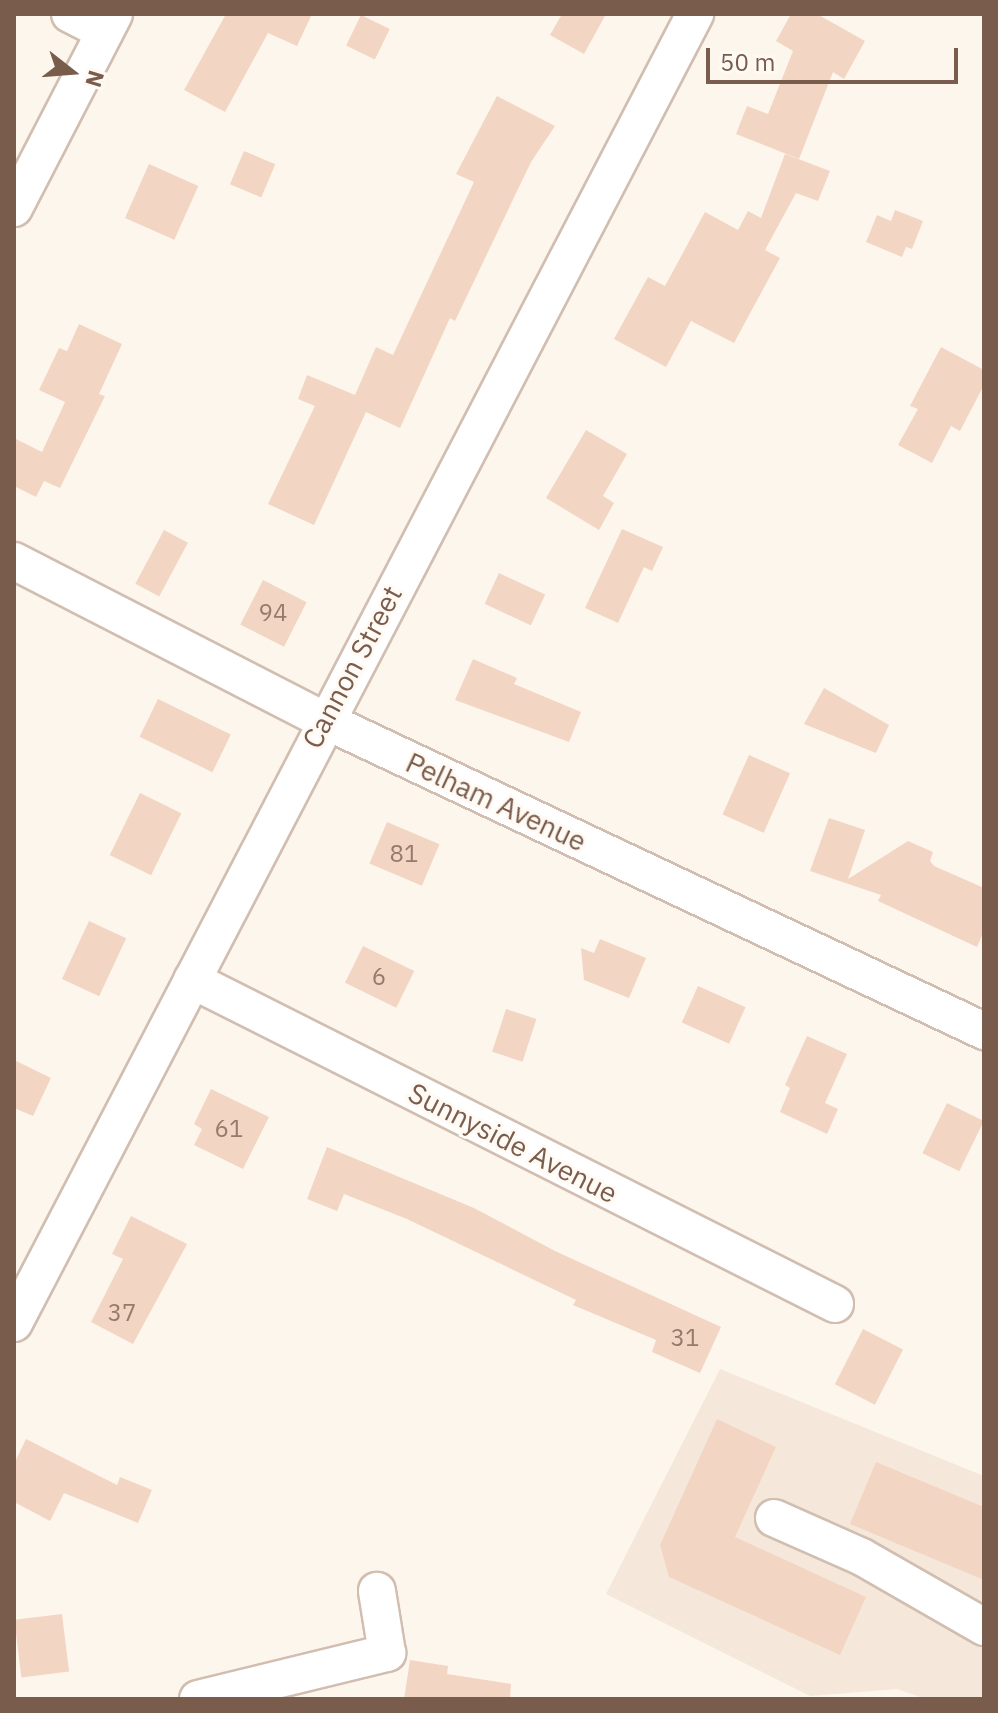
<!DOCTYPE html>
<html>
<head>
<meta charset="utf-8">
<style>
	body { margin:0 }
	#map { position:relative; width:998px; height:1713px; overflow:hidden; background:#fdf6ec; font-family:"IBM Plex Sans",sans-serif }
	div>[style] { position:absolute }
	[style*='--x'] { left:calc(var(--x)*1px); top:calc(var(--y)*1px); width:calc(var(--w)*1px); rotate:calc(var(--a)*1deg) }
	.residential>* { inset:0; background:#f5e8da }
	.building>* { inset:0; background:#f3d5c3; transform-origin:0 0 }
	.roads { filter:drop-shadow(2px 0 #d1beb0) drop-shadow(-2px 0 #d1beb0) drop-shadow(0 2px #d1beb0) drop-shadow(0 -2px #d1beb0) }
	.minor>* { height:36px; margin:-18px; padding:0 18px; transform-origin:18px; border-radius:18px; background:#fff }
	span { translate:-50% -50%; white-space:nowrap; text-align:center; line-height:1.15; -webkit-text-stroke:6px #fffaf3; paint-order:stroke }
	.number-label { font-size:24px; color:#987a6a }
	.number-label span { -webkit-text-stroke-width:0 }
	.street-label { font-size:28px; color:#7a5c4d }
	.frame { position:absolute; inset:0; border:16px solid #7a5c4d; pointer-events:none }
	.north { position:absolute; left:32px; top:32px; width:80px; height:80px; -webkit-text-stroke:6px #fffaf3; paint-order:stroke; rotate:107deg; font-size:22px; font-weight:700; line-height:32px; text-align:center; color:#7a5c4d }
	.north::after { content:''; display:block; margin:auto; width:28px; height:36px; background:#7a5c4d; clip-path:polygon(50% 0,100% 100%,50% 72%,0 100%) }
	.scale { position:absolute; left:706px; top:48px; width:252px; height:36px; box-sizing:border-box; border:4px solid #7a5c4d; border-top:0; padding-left:10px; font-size:24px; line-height:28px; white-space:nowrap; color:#7a5c4d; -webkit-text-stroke:6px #fffaf3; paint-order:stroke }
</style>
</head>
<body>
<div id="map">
	<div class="residential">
		<i style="clip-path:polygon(720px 1369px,984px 1476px,984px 1699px,926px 1699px,897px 1689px,810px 1696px,606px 1594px)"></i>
	</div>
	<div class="building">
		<i style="clip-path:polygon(226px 14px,312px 14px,297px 46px,268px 33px,225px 112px,184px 90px)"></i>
		<i style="clip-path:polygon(562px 14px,606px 14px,584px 54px,550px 35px)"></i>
		<i style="clip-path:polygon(791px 14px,817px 14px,865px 41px,844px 79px,833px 72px,799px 159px,736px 134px,747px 106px,768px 114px,793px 51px,776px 41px)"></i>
		<i style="left:361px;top:15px;width:32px;height:34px;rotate:26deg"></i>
		<i style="clip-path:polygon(497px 96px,555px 126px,531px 162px,455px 321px,450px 318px,400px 428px,366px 412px,314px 525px,268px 504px,315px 406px,298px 399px,307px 375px,355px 395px,376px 347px,393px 355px,474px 182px,456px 174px)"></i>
		<i style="left:244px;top:151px;width:34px;height:36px;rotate:23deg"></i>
		<i style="clip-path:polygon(785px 154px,830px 171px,818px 201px,796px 193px,765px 250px,780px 258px,734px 343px,691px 321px,666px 367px,614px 339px,648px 277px,665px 286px,705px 212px,738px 230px,748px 211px,761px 218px)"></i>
		<i style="left:149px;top:164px;width:54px;height:59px;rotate:24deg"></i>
		<i style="clip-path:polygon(895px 210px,923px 221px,912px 249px,906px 247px,902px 257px,866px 242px,877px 215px,891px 221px)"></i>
		<i style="clip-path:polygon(79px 324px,122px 344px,99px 394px,105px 396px,60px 488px,44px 481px,36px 497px,14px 486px,14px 438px,42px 452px,65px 402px,39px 390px,59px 348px,67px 351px)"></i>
		<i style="clip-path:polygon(941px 347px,984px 370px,984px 385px,960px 431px,951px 426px,932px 463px,898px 445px,918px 409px,910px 406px)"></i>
		<i style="clip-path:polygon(586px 430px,627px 454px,603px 496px,614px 503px,599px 530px,546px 498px)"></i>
		<i style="clip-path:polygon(622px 529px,663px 547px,652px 571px,644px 567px,618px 623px,585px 608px)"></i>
		<i style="left:164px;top:530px;width:27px;height:61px;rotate:28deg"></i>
		<i style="left:499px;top:573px;width:51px;height:34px;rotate:25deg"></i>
		<i style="left:263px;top:580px;width:49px;height:50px;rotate:27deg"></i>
		<i style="clip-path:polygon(473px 659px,517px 678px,514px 684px,581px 712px,569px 742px,455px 700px)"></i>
		<i style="clip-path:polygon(824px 688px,889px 725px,876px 753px,804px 724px)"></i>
		<i style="left:158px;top:699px;width:81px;height:42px;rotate:26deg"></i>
		<i style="left:749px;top:755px;width:45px;height:65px;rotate:24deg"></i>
		<i style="left:140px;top:793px;width:46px;height:69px;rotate:26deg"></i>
		<i style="clip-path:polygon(829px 818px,865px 830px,848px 879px,908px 841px,933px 852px,930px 861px,934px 866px,984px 888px,984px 931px,977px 947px,878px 901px,881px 895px,810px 871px)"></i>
		<i style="left:387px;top:822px;width:57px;height:45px;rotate:23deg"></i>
		<i style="left:89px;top:921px;width:41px;height:64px;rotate:25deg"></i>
		<i style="clip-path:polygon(600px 939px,646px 958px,629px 998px,584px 980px,581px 948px,594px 953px)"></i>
		<i style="left:363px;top:946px;width:57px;height:41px;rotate:26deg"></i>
		<i style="left:698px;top:986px;width:52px;height:40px;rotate:24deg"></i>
		<i style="left:506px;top:1009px;width:32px;height:45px;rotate:18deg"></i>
		<i style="clip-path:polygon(807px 1036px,847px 1054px,825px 1103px,838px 1109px,827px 1134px,780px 1112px,790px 1088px,785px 1085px)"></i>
		<i style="clip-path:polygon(14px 1060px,51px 1078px,33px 1116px,14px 1108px)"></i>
		<i style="clip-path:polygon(211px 1089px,269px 1117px,243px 1169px,194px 1145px,202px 1129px,194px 1124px)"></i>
		<i style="left:947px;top:1103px;width:41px;height:56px;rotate:26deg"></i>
		<i style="clip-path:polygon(327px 1147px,474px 1208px,555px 1251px,721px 1327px,700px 1373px,652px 1352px,656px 1340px,573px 1305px,576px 1300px,407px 1219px,344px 1194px,337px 1211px,307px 1199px)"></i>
		<i style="clip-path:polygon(131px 1216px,187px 1244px,133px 1344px,91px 1322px,123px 1259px,112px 1254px)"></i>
		<i style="left:863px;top:1329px;width:45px;height:62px;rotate:27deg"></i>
		<i style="clip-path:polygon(717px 1419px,776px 1447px,735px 1537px,866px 1597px,840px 1655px,669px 1577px,660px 1545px)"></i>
		<i style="clip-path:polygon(26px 1439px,117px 1485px,120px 1477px,152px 1490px,138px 1523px,64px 1493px,50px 1521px,14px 1502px,14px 1464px)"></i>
		<i style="clip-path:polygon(876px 1462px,984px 1507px,984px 1580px,850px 1524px)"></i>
		<i style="left:62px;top:1614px;width:58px;height:48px;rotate:83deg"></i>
		<i style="clip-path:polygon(410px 1660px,448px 1666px,447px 1674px,511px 1684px,510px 1699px,404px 1699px)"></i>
	</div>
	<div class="roads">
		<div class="minor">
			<i style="--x:70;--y:14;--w:39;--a:27"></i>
			<i style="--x:14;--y:208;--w:218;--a:-62.7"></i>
			<i style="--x:14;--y:561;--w:348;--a:27.2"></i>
			<i style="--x:324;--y:720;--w:730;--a:25.23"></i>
			<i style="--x:192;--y:980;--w:720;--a:26.74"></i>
			<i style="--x:14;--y:1323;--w:1476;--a:-62.51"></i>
			<i style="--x:774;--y:1518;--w:96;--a:23.9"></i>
			<i style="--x:862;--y:1557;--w:141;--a:29.8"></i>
			<i style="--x:198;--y:1699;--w:195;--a:-13.7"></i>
			<i style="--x:387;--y:1653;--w:63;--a:-99.2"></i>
		</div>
	</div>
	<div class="number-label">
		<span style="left:273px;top:613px">94</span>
		<span style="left:404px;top:854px">81</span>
		<span style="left:379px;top:977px">6</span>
		<span style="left:229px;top:1129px">61</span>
		<span style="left:122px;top:1313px">37</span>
		<span style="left:685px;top:1338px">31</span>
	</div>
	<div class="street-label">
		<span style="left:352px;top:667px;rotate:-62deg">Cannon Street</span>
		<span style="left:496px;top:802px;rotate:25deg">Pelham Avenue</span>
		<span style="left:513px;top:1143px;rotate:27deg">Sunnyside Avenue</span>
	</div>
	<div class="frame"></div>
	<div class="north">N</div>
	<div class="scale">50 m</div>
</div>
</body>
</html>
